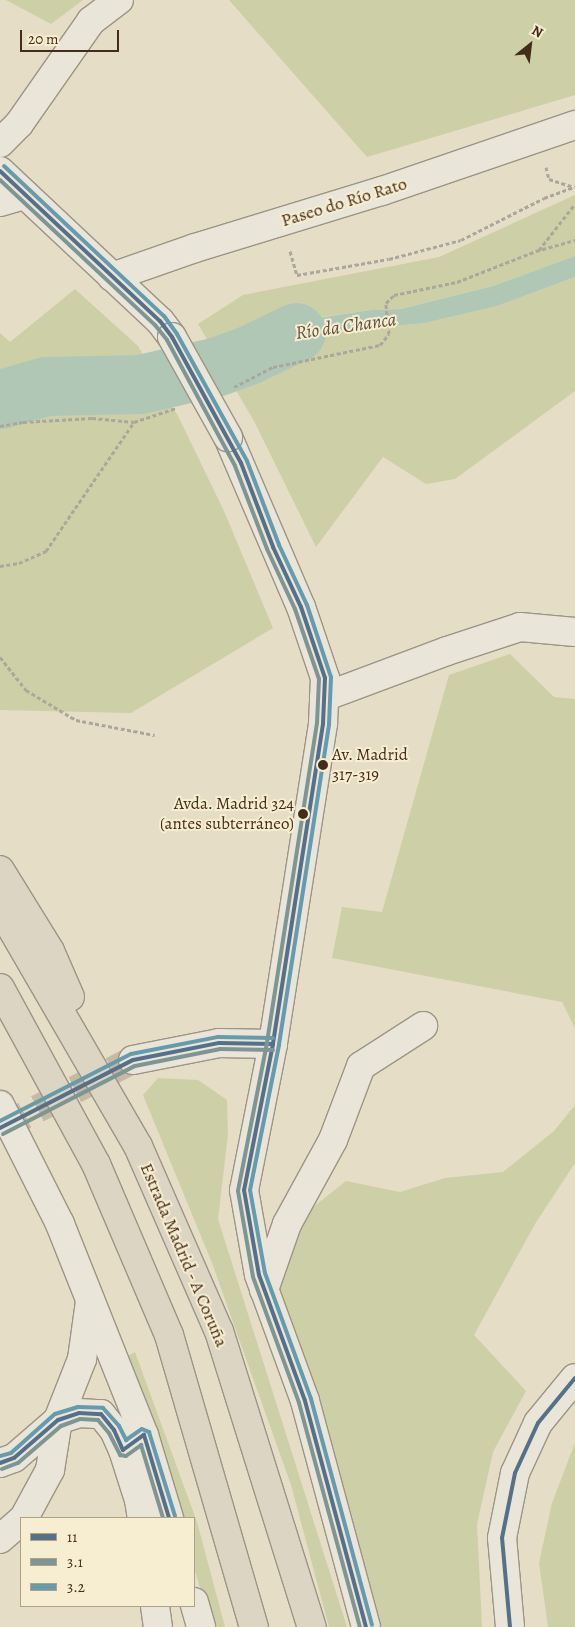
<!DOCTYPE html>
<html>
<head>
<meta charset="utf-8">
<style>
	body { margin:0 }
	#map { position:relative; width:575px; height:1627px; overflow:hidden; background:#e5ddc5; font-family:Alegreya,serif }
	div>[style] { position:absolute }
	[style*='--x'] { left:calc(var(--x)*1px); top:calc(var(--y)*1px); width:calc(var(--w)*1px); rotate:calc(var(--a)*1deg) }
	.green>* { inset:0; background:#cdcfa7 }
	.water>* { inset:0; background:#b1c7b6 }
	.river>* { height:59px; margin:-29.5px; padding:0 29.5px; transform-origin:29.5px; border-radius:29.5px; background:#b1c7b6 }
	.minor-tunnel>* { height:28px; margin-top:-14px; transform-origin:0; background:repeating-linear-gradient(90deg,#c5baa3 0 28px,transparent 0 42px) }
	.path>* { height:3px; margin-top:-1.5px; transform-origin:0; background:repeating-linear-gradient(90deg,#aca79c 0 4px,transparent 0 6.5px) }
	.roads { filter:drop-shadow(1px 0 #9c9485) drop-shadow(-1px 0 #9c9485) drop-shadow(0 1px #9c9485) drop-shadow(0 -1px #9c9485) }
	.minor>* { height:28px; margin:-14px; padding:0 14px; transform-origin:14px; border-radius:14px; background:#e9e6d9 }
	.highway>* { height:28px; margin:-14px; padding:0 14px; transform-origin:14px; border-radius:14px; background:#ddd5c4 }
	.bridges { filter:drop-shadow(1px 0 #9c9485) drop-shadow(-1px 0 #9c9485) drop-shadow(0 1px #9c9485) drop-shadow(0 -1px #9c9485) }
	.minor-bridge>* { height:28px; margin:-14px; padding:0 14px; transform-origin:14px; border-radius:14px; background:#e9e6d9 }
	.bus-1>* { height:4px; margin:-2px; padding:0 2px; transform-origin:2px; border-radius:2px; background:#57708a }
	.bus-2>* { height:4px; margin:-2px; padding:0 2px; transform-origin:2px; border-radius:2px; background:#7d9693 }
	.bus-3>* { height:4px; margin:-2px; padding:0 2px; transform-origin:2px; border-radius:2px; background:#659bad }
	.dots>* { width:14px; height:14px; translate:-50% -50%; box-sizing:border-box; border:2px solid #f7edd0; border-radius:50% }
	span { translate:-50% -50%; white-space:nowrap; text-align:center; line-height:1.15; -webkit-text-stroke:4px #f7edd0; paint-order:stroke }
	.bus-label { font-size:17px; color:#442c1b }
	.left { translate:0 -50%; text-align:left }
	.right { translate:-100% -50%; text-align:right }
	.street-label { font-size:18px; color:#442c1b }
	.water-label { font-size:19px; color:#5a5040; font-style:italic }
	.legend { position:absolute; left:20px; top:1517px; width:175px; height:90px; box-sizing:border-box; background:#f7edd0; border:1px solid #afa088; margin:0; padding:6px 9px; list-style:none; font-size:15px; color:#442c1b }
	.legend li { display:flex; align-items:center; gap:10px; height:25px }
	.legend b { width:25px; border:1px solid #afa088 }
	.north { position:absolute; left:505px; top:20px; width:50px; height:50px; -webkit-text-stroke:4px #f7edd0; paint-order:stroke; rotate:29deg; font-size:14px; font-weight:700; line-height:20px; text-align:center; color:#442c1b }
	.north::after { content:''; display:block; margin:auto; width:18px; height:22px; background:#442c1b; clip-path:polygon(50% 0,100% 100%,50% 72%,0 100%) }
	.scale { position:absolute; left:20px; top:30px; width:99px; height:22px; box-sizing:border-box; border:2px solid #442c1b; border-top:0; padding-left:6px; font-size:15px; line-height:18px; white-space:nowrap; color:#442c1b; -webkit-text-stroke:4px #f7edd0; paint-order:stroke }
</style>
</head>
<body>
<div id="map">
	<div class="green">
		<i style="clip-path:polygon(6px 0,83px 0,51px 24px)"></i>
		<i style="clip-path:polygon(229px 0,575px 0,575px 95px,367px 157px)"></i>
		<i style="clip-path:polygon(575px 195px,575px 256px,493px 286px,401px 309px,371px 310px,277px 323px,219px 359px,198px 324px,243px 295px,439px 257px)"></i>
		<i style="clip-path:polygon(575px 277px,575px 391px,455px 479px,426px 484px,383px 457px,316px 547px,254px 421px,224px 370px,326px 333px,425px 323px,497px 306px)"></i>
		<i style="clip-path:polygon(75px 289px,138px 346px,179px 418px,224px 511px,273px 628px,131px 713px,0 710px,0 333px,10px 342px)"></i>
		<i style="clip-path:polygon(510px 654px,554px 697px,575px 699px,575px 1028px,562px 1002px,332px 958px,342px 907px,382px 912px,449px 675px)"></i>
		<i style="clip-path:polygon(158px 1078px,198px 1080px,227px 1100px,228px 1134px,218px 1219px,347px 1627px,329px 1627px,291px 1485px,212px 1263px,143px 1095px)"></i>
		<i style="clip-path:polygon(575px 1105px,575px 1163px,535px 1224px,474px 1335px,526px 1391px,493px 1452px,477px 1524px,482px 1627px,380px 1627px,264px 1253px,265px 1245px,346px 1181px,400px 1192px,445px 1178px,503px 1172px,554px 1131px)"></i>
		<i style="clip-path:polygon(135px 1352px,197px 1522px,225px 1627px,212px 1627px,194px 1568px,194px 1518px,178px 1518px,128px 1356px)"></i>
		<i style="clip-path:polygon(575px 1443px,575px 1627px,548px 1627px,539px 1563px,552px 1503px)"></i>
	</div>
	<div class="water">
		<i style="clip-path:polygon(575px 256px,575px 277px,497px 306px,425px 323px,326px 333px,224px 370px,219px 359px,277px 324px,371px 310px,401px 309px,493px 286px)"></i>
	</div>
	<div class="river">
		<i style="--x:0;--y:399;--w:48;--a:-15.8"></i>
		<i style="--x:46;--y:386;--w:94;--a:-1.2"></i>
		<i style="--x:140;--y:384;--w:80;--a:-13"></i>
		<i style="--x:218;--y:366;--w:32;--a:-20"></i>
		<i style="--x:248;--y:355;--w:53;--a:-25.6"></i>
	</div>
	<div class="minor-tunnel">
		<i style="--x:0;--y:1128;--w:149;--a:-27.1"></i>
	</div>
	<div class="path">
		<i style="--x:546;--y:167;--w:12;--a:76"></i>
		<i style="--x:549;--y:179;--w:26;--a:18"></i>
		<i style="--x:539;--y:250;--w:58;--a:-52"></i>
		<i style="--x:290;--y:251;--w:25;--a:74"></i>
		<i style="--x:297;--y:275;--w:93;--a:-9.9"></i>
		<i style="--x:389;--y:259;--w:74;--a:-14.8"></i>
		<i style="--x:461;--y:240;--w:93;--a:-26.8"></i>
		<i style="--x:544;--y:198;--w:33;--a:-20"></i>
		<i style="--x:234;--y:387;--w:44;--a:-27.1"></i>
		<i style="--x:273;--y:367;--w:109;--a:-11.6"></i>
		<i style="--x:380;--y:345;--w:14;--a:-51"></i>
		<i style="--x:389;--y:334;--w:31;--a:-96"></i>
		<i style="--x:386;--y:303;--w:11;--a:-45"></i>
		<i style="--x:394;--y:295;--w:64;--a:-11.7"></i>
		<i style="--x:457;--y:282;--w:85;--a:-21.4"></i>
		<i style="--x:536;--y:251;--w:41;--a:-15.8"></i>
		<i style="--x:0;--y:426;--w:23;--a:-10"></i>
		<i style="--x:23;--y:422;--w:69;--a:-3.3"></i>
		<i style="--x:92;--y:418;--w:42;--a:5.4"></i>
		<i style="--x:0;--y:566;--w:19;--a:-9"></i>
		<i style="--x:19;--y:563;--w:30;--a:-24"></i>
		<i style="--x:46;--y:551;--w:156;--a:-55.7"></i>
		<i style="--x:134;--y:422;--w:44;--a:-18.4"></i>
		<i style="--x:0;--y:657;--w:42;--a:51.8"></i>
		<i style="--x:26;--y:690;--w:58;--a:31"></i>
		<i style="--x:76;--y:720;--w:80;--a:10.8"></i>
	</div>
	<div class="roads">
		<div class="minor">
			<i style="--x:0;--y:143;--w:27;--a:-45"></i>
			<i style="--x:19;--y:124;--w:126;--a:-55"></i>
			<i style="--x:91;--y:21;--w:35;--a:-37"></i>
			<i style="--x:0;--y:171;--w:219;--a:43.2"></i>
			<i style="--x:160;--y:321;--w:20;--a:53"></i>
			<i style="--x:0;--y:202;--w:26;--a:-16"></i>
			<i style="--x:112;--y:277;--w:88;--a:-19.3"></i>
			<i style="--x:195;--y:248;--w:195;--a:-17"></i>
			<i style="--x:382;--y:191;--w:204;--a:-18.9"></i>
			<i style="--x:228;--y:437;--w:185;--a:66.8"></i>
			<i style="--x:301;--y:607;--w:75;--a:71.3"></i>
			<i style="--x:325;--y:678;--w:46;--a:92.5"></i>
			<i style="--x:323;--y:724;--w:324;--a:98.9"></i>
			<i style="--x:273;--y:1044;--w:149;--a:101.2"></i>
			<i style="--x:244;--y:1190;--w:86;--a:80"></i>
			<i style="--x:259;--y:1275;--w:134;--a:69.9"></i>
			<i style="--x:305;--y:1401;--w:234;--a:74.9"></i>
			<i style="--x:324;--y:697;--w:131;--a:-20.5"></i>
			<i style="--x:447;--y:651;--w:77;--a:-18.2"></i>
			<i style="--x:520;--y:627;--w:55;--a:5.2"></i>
			<i style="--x:133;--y:1060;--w:88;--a:-11.2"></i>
			<i style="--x:219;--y:1043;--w:54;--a:1.1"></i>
			<i style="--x:0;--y:1105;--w:133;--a:63.2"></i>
			<i style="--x:60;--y:1224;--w:227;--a:68.3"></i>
			<i style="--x:144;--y:1435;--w:87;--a:73.2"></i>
			<i style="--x:264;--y:1290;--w:70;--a:-70.8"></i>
			<i style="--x:287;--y:1224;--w:96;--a:-61.3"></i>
			<i style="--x:333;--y:1140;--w:79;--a:-69.3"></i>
			<i style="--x:361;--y:1066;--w:74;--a:-32.8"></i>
			<i style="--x:0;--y:1463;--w:15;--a:-20"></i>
			<i style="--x:14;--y:1458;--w:58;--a:-40.8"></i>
			<i style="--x:58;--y:1420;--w:22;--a:-18"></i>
			<i style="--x:79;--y:1413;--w:22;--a:3"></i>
			<i style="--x:101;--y:1414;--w:21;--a:51"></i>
			<i style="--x:114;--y:1430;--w:22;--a:66"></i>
			<i style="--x:123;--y:1450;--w:52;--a:72.3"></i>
			<i style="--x:139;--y:1500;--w:18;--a:81"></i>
			<i style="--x:24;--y:1518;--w:55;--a:-61.6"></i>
			<i style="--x:50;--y:1470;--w:51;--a:-80.9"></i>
			<i style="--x:58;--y:1420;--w:66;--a:-68.5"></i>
			<i style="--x:82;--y:1359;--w:59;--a:-82.1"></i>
			<i style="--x:0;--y:1539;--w:28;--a:-41"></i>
			<i style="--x:194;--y:1602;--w:26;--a:74"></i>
			<i style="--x:155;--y:1606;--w:21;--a:82"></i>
			<i style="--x:510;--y:1627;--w:89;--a:-95.1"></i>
			<i style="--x:502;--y:1538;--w:66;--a:-78.7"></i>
			<i style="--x:515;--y:1473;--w:55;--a:-65.3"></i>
			<i style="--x:538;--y:1423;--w:58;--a:-50.6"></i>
		</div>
		<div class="highway">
			<i style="--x:0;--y:870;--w:95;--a:58.3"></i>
			<i style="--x:50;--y:951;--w:50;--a:66.5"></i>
			<i style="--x:0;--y:908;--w:275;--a:59.9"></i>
			<i style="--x:138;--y:1146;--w:202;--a:66.4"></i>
			<i style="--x:219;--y:1331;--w:310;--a:72.6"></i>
			<i style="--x:0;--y:988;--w:200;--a:61.4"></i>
			<i style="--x:96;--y:1164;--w:186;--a:66.9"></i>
			<i style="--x:169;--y:1335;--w:304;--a:73.8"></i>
		</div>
	</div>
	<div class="bridges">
		<div class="minor-bridge">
			<i style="--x:172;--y:337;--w:115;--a:60.8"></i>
		</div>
	</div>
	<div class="bus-1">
		<i style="--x:0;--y:171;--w:219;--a:43.2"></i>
		<i style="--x:160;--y:321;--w:20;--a:53"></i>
		<i style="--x:172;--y:337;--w:144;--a:61.3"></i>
		<i style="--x:241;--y:463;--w:90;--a:69.1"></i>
		<i style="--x:273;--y:547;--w:66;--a:65"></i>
		<i style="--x:301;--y:607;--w:75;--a:71.3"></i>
		<i style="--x:325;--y:678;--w:46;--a:92.5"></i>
		<i style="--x:323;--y:724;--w:324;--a:98.9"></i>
		<i style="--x:273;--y:1044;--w:149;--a:101.2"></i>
		<i style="--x:244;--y:1190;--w:86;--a:80"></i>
		<i style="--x:259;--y:1275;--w:134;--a:69.9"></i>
		<i style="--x:305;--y:1401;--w:234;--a:74.9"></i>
		<i style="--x:0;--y:1128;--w:149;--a:-27.1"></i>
		<i style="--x:133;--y:1060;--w:88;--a:-11.2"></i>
		<i style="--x:219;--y:1043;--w:54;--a:1.1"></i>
		<i style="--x:0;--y:1463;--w:15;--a:-20"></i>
		<i style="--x:14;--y:1458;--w:58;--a:-40.8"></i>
		<i style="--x:58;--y:1420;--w:22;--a:-18"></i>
		<i style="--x:79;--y:1413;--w:22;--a:3"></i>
		<i style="--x:101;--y:1414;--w:21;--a:51"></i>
		<i style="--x:114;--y:1430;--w:22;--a:66"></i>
		<i style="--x:123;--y:1450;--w:26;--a:-36"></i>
		<i style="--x:144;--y:1435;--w:87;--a:73.2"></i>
		<i style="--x:510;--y:1627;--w:89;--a:-95.1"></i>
		<i style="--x:502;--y:1538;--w:66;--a:-78.7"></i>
		<i style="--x:515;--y:1473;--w:55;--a:-65.3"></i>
		<i style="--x:538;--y:1423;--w:58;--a:-50.6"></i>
	</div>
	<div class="bus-2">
		<i style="--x:0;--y:180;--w:212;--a:43.1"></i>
		<i style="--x:155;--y:325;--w:19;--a:51"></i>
		<i style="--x:167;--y:340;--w:143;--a:61.6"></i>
		<i style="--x:235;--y:466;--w:89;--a:68.9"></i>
		<i style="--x:267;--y:549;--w:66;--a:65"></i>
		<i style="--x:295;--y:609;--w:74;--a:71.1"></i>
		<i style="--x:319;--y:679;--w:44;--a:92.6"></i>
		<i style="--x:317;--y:723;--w:324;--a:98.9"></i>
		<i style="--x:267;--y:1043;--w:151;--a:101.1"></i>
		<i style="--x:238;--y:1191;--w:87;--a:80.1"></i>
		<i style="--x:253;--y:1277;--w:134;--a:69.9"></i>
		<i style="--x:299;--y:1403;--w:232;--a:74.8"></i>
		<i style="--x:3;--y:1134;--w:148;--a:-27.3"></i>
		<i style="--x:135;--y:1066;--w:87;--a:-11.3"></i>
		<i style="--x:220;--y:1049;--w:53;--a:1.1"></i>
		<i style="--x:2;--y:1469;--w:17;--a:-21"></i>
		<i style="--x:18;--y:1463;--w:57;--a:-40.7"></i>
		<i style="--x:61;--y:1426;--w:20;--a:-20"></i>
		<i style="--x:80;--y:1419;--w:18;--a:3"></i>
		<i style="--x:98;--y:1420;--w:17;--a:50"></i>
		<i style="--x:109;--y:1433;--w:25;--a:63"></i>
		<i style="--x:120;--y:1455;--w:6;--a:9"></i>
		<i style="--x:126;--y:1456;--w:19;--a:-36"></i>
		<i style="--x:141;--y:1445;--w:76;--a:73.2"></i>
	</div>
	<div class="bus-3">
		<i style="--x:4;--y:166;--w:219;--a:43.2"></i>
		<i style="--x:164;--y:316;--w:22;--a:54"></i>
		<i style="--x:177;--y:334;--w:145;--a:61.1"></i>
		<i style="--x:247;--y:461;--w:90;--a:69.1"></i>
		<i style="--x:279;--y:545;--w:66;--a:65"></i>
		<i style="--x:307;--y:605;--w:76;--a:71.6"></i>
		<i style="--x:331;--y:677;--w:48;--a:92.4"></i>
		<i style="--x:329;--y:725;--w:324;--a:98.9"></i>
		<i style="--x:279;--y:1045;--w:148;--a:101.3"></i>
		<i style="--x:250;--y:1190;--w:84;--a:79.8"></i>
		<i style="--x:265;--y:1273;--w:134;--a:69.9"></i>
		<i style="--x:311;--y:1399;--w:234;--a:74.9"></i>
		<i style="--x:0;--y:1121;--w:147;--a:-27.1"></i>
		<i style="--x:131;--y:1054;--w:89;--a:-11.1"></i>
		<i style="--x:218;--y:1037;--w:55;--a:1"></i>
		<i style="--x:0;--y:1456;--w:11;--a:-15"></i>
		<i style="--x:11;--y:1453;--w:59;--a:-41.6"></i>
		<i style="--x:55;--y:1414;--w:24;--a:-17"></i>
		<i style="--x:78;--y:1407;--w:25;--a:2"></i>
		<i style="--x:103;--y:1408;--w:24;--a:48"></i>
		<i style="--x:119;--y:1426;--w:16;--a:63"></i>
		<i style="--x:126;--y:1440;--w:19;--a:-35"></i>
		<i style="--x:142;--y:1429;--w:8;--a:23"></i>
		<i style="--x:149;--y:1432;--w:88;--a:72.8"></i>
	</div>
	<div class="dots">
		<i style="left:323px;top:765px;background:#442c1b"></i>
		<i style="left:303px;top:814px;background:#442c1b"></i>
	</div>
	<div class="bus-label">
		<span class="left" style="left:332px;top:765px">Av. Madrid<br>317-319</span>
		<span class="right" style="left:294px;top:814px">Avda. Madrid 324<br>(antes subterráneo)</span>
	</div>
	<div class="street-label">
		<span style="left:344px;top:202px;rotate:-17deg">Paseo do Río Rato</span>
		<span style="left:184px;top:1255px;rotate:67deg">Estrada Madrid - A Coruña</span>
	</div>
	<div class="water-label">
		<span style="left:346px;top:327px;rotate:-8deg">Río da Chanca</span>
	</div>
	<ul class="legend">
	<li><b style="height:6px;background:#57708a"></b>11</li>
	<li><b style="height:6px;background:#7d9693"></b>3.1</li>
	<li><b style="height:6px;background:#659bad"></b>3.2</li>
	</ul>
	<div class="north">N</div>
	<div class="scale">20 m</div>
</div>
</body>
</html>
